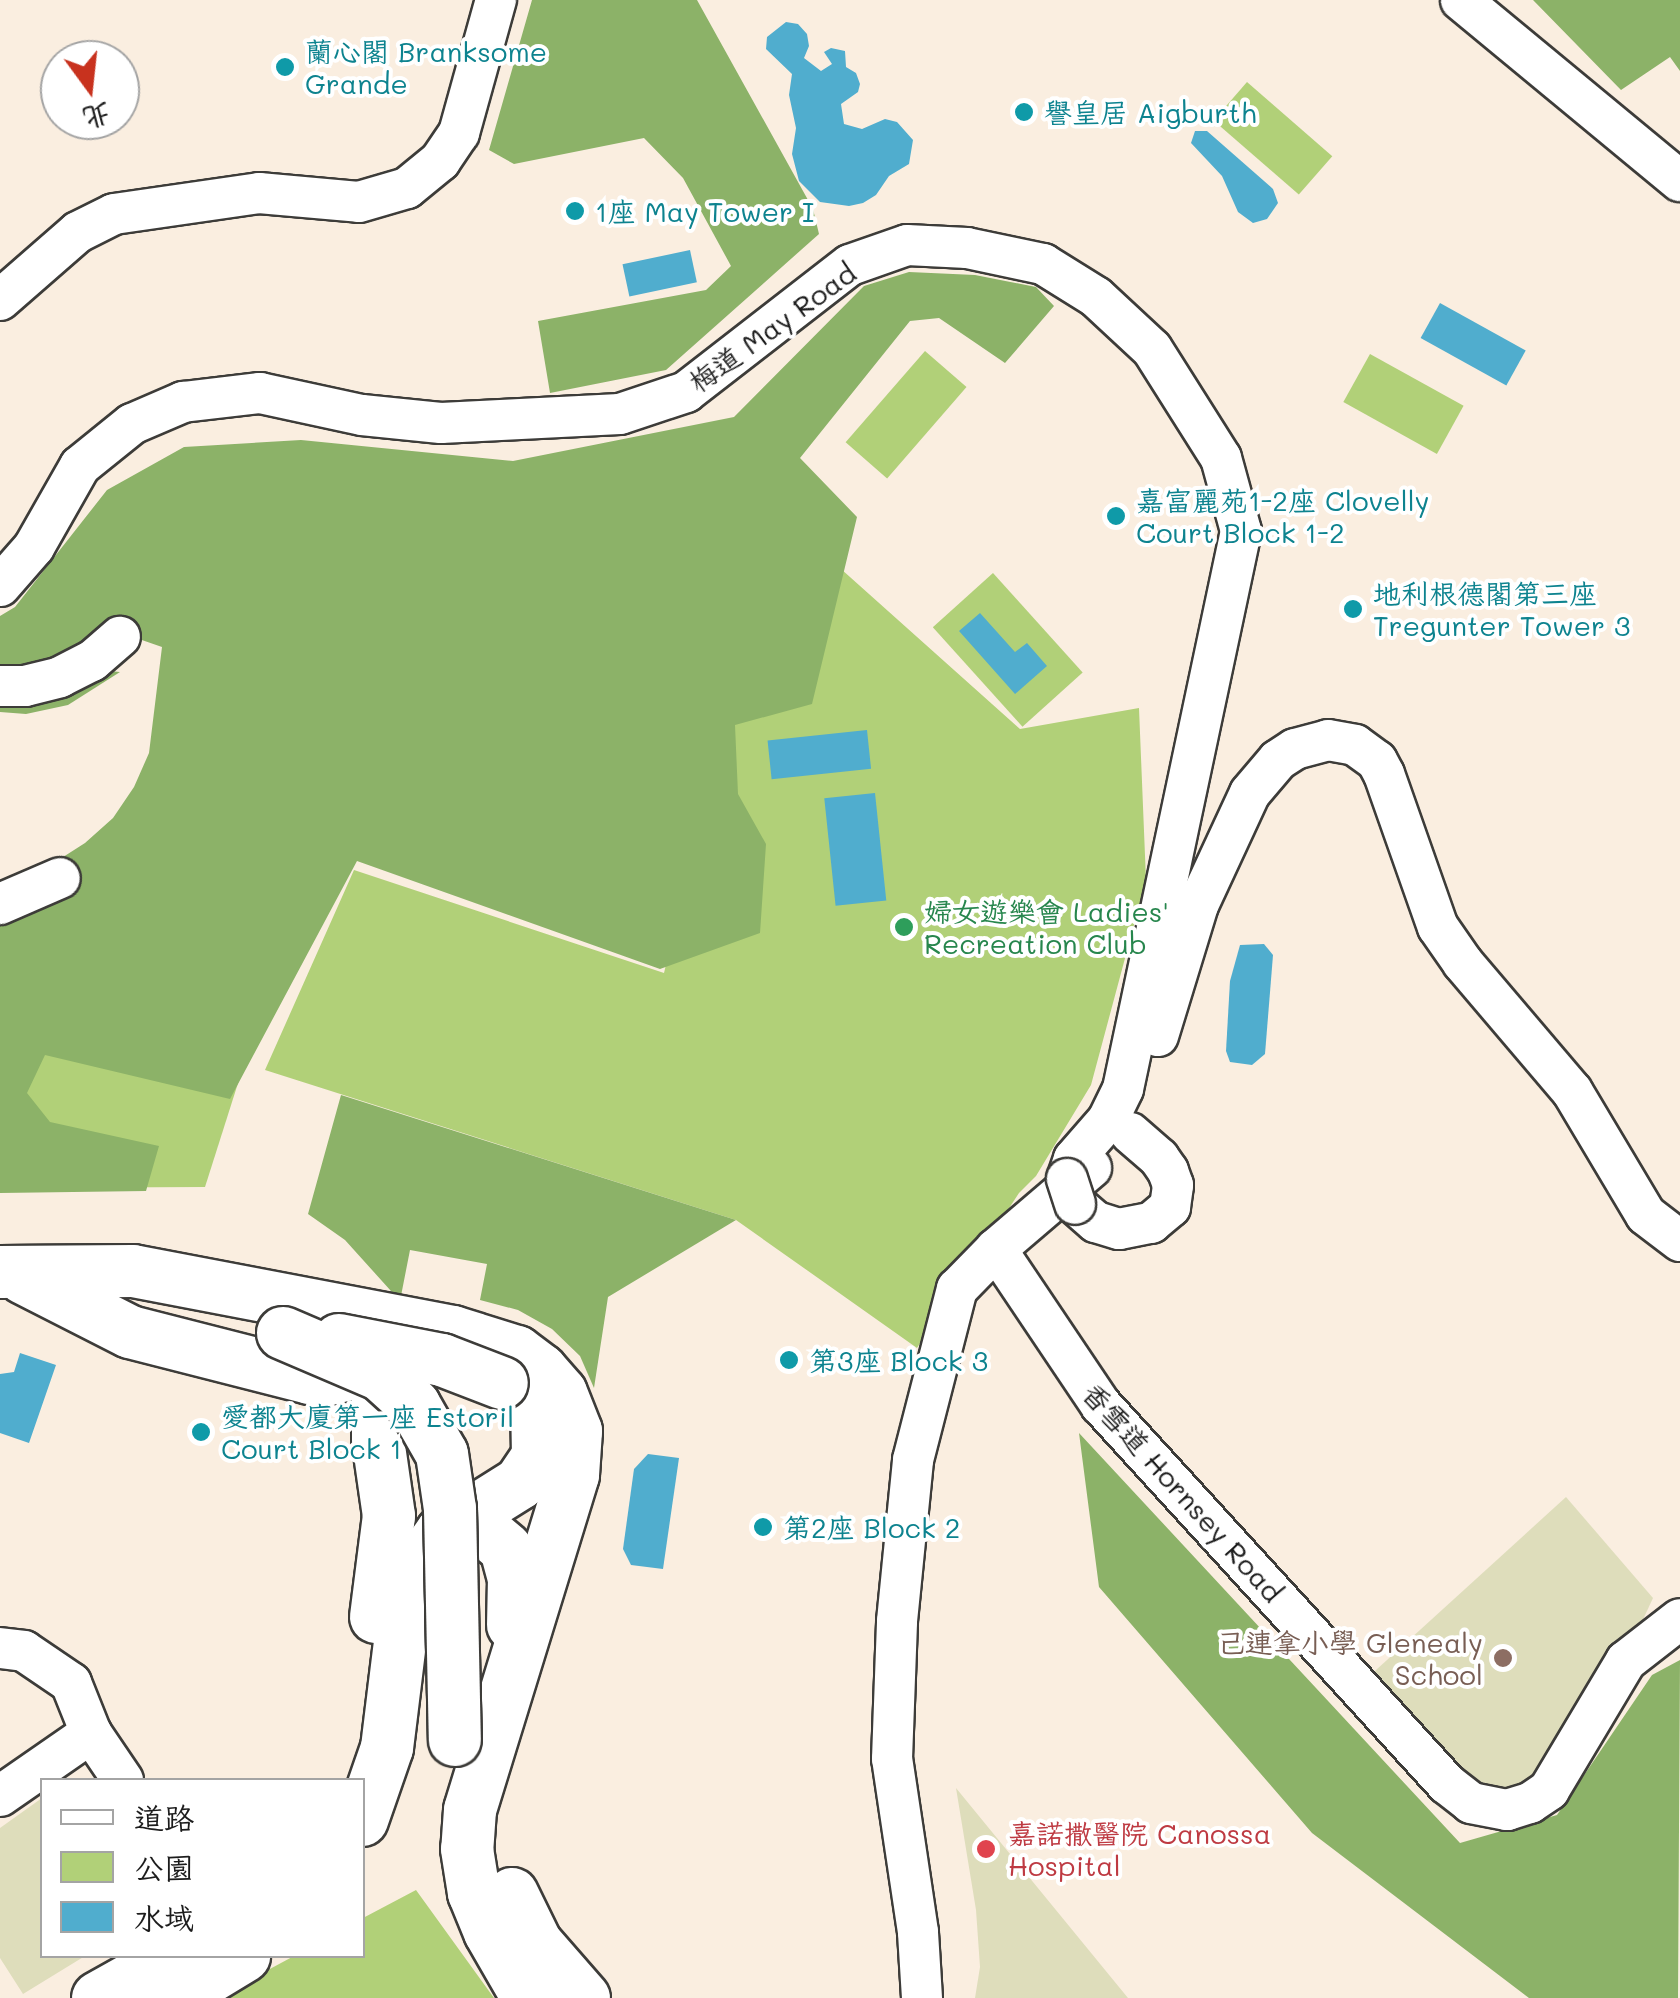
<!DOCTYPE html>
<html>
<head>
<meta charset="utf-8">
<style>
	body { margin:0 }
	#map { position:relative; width:1680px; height:1998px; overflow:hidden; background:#faeee0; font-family:Mali,"LXGW WenKai TC",sans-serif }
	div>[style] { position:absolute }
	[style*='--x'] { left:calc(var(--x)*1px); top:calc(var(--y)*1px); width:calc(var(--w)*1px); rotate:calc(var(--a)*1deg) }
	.built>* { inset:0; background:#deddbb }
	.green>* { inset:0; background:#b1d078; transform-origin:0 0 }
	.forest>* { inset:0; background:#8cb268 }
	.water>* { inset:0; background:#50adce; transform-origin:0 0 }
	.roads { filter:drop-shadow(2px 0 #3d3c39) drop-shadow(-2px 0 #3d3c39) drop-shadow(0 2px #3d3c39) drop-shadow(0 -2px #3d3c39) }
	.minor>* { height:40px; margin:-20px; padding:0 20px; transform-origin:20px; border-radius:20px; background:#fff }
	.major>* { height:52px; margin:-26px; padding:0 26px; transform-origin:26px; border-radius:26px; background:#fff }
	.bridges { filter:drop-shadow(2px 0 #3d3c39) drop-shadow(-2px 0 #3d3c39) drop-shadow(0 2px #3d3c39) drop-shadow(0 -2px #3d3c39) }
	.minor-bridge>* { height:40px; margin:-20px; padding:0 20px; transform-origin:20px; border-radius:20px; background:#fff }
	.major-bridge>* { height:52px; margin:-26px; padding:0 26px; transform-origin:26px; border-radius:26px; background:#fff }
	.dots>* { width:28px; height:28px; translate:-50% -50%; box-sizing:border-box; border:5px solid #fff; border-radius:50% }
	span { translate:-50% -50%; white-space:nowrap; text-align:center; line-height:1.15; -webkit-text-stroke:8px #fff; paint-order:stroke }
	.culture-label { font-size:28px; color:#0d838f }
	.left { translate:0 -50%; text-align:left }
	.street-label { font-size:28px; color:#1c1c1c }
	.leisure-label { font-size:28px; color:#27864d }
	.education-label { font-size:28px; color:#785e54 }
	.right { translate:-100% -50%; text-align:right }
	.health-label { font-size:28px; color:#be3a42 }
	.legend { position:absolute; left:40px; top:1778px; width:325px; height:180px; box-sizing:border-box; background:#fff; border:2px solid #a4a4a4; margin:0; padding:12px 18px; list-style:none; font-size:30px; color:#1c1c1c }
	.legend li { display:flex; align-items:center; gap:20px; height:50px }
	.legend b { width:50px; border:2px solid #a4a4a4 }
	.north { position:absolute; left:40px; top:40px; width:100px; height:100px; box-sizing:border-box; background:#fff; border:2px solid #a4a4a4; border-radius:50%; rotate:165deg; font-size:28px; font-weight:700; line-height:40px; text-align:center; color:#1c1c1c }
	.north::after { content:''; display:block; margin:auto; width:35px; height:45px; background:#c8321e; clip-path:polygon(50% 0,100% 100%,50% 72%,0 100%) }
</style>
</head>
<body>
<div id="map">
	<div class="built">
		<i style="clip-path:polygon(1566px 1497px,1653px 1598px,1633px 1641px,1567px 1737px,1523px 1789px,1490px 1795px,1457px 1770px,1365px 1680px)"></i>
		<i style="clip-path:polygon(956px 1788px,1128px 1998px,975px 1998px,980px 1967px,976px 1910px)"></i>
		<i style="clip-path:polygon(42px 1798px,42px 1956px,85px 1956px,23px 1994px,0 1958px,0 1828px)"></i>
	</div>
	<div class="green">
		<i style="left:1247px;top:82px;width:113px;height:51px;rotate:41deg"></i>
		<i style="left:925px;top:351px;width:55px;height:121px;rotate:41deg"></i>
		<i style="left:1370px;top:354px;width:107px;height:55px;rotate:29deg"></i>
		<i style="clip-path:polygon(803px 535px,1020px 729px,1139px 708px,1146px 880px,1091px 1085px,1036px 1176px,1019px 1193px,917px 1348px,736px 1220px,265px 1070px,354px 870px,664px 973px,727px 709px)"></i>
		<i style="left:993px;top:573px;width:134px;height:81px;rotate:48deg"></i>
		<i style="clip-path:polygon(0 1014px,260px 1014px,205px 1187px,0 1188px)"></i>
		<i style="clip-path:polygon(416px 1890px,494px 1998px,216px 1998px,294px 1956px,362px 1956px,363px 1918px)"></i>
	</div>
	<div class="forest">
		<i style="clip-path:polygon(532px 0,697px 0,813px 209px,819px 234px,666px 370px,550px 393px,538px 321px,706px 290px,731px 266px,683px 178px,644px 138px,514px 164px,489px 150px)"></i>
		<i style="clip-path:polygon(1533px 0,1680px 0,1680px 71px,1670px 57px,1621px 90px)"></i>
		<i style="clip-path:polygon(909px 272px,975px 275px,1036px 287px,1054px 306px,1005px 363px,939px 318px,910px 321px,800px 458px,857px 517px,812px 704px,735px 725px,738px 794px,766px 844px,760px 933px,660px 969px,357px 861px,230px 1099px,45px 1055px,27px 1093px,50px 1122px,159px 1146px,146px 1191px,0 1193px,0 926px,24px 917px,24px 882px,85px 843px,113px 818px,134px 787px,149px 753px,162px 647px,113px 630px,87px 652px,0 675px,0 616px,15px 607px,107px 490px,184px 447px,301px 440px,513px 461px,734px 417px,864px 286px)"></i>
		<i style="clip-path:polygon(98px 670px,120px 672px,68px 705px,26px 714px,0 712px,0 696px)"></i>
		<i style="clip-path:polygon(341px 1095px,736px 1220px,608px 1297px,594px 1388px,580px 1356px,552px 1329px,518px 1310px,480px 1300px,487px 1264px,410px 1250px,400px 1301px,345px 1240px,308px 1214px)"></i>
		<i style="clip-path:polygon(1079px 1433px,1460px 1843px,1557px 1815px,1652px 1675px,1680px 1660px,1678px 1998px,1529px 1998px,1312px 1833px,1099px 1587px)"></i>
	</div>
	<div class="water">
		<i style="clip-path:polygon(786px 22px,798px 24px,807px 34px,809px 46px,804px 58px,821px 71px,832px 64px,824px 52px,831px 48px,845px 51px,846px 67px,856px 73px,860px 84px,858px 92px,841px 104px,844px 124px,862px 129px,885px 119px,897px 122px,913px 140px,909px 164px,889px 176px,876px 195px,863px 203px,849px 206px,820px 202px,799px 181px,792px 154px,796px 128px,789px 95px,792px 74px,766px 49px,767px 37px)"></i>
		<i style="clip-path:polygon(1195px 131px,1207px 131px,1273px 189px,1278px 203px,1267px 219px,1253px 223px,1238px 212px,1222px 176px,1191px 143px)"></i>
		<i style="left:690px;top:250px;width:33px;height:69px;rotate:78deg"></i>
		<i style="left:1440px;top:303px;width:98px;height:40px;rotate:29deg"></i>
		<i style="clip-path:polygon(980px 613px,1015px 652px,1027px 643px,1047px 666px,1015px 694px,959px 631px)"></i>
		<i style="left:867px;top:730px;width:39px;height:100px;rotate:84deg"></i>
		<i style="left:875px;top:793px;width:108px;height:51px;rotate:84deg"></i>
		<i style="clip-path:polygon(1264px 944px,1273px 955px,1265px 1054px,1252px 1065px,1230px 1062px,1226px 1051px,1230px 981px,1240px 945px)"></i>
		<i style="clip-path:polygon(20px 1353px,56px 1365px,29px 1443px,0 1433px,0 1374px,14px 1372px)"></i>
		<i style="clip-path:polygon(648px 1454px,679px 1458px,663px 1569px,631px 1565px,623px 1549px,634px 1469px)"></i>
	</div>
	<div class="roads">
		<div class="minor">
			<i style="--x:1461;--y:0;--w:284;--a:39.6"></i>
			<i style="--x:0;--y:300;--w:103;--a:-41.1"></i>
			<i style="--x:78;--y:232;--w:40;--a:-26.6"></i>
			<i style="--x:114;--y:214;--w:147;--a:-8.2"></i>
			<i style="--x:259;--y:193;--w:100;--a:5.1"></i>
			<i style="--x:359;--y:202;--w:50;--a:-16.3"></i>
			<i style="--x:407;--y:188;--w:43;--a:-39.3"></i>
			<i style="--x:440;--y:161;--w:34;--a:-56"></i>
			<i style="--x:459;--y:133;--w:138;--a:-74.5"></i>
			<i style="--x:0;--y:586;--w:52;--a:-48.9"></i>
			<i style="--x:34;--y:547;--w:93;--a:-60.4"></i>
			<i style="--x:80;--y:466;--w:67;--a:-38.9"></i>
			<i style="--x:132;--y:424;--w:56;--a:-23.3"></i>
			<i style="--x:183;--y:402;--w:78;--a:-6.7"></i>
			<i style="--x:260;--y:393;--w:104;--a:12.2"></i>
			<i style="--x:362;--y:415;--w:79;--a:5.8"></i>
			<i style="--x:441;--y:423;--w:179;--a:-2.9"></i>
			<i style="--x:620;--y:414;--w:70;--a:-18.4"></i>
			<i style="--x:686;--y:392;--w:207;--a:-37.8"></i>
			<i style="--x:850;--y:265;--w:60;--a:-19.3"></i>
			<i style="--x:907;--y:245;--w:60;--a:2.9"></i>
			<i style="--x:967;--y:248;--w:78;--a:11.9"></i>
			<i style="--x:1043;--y:264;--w:62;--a:31.9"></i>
			<i style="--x:1096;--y:297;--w:76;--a:42.9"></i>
			<i style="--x:1152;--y:349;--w:129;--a:57.7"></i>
			<i style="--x:1221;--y:458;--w:76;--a:74.7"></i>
			<i style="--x:1241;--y:531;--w:570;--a:101.94"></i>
			<i style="--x:1123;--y:1089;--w:34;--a:116"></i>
			<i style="--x:1108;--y:1120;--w:52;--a:131.1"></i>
			<i style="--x:1074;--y:1159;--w:21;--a:109"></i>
			<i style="--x:0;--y:686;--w:25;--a:0"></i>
			<i style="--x:25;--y:686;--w:36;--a:-14"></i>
			<i style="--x:60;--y:677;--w:36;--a:-27"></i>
			<i style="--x:92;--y:661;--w:37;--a:-41"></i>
			<i style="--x:0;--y:904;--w:65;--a:-23.4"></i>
			<i style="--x:1158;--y:1036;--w:137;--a:-73"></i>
			<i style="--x:1198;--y:905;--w:123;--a:-65.1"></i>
			<i style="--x:1250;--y:793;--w:43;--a:-49.7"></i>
			<i style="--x:1278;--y:760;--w:20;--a:-33"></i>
			<i style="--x:1295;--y:749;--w:34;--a:-15"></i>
			<i style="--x:1328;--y:740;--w:27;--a:10"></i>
			<i style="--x:1355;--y:745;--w:27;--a:36"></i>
			<i style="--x:1377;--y:761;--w:15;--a:62"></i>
			<i style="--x:1384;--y:774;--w:162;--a:70.6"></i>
			<i style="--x:1438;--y:927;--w:44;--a:55.2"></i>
			<i style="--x:1463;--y:963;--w:168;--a:49.6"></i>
			<i style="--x:1572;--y:1091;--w:144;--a:59.2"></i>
			<i style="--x:1646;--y:1215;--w:43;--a:37.4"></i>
			<i style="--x:1075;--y:1204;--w:28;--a:41"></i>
			<i style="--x:1096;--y:1222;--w:24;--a:17"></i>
			<i style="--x:1119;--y:1229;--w:33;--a:-11"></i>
			<i style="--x:1151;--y:1223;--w:25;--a:-40"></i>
			<i style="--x:1170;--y:1207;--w:22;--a:-82"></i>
			<i style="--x:1173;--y:1185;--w:15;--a:-110"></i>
			<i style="--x:1168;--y:1171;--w:16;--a:-125"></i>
			<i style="--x:1159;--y:1158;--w:38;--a:-139"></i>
			<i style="--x:996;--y:1249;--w:188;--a:56.1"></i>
			<i style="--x:1101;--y:1405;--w:513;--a:47.61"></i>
			<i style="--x:1447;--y:1784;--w:31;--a:38"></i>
			<i style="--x:1471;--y:1803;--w:37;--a:11"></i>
			<i style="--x:1507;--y:1810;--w:24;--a:-17"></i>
			<i style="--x:1530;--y:1803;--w:23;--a:-34"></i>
			<i style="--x:1549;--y:1790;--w:150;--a:-59.2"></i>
			<i style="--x:1626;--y:1661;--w:68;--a:-37.9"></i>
			<i style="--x:0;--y:1648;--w:24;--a:7"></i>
			<i style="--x:24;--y:1651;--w:57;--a:34.2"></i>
			<i style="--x:71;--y:1683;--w:54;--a:68.2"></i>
			<i style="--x:91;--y:1733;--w:57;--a:55.8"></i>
			<i style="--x:0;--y:1796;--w:111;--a:-34.7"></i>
			<i style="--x:922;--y:1998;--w:66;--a:-93.5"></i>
			<i style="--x:918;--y:1932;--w:175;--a:-98.5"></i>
			<i style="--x:892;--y:1759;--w:138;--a:-87.9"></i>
			<i style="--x:897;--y:1621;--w:162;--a:-84.3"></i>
			<i style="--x:913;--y:1460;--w:177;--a:-75.6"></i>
			<i style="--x:957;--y:1289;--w:56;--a:-45.7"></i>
			<i style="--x:996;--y:1249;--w:125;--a:-40.5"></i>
		</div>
		<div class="major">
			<i style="--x:0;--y:1272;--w:133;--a:-0.4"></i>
			<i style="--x:133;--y:1271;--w:326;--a:10.8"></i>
			<i style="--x:453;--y:1332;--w:67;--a:17.4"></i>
			<i style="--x:517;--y:1352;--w:30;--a:37"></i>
			<i style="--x:541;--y:1370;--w:30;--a:49"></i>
			<i style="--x:561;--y:1393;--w:41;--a:68.5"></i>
			<i style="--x:576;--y:1431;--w:44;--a:93.9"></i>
			<i style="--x:573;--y:1475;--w:350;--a:107.1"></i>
			<i style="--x:470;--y:1810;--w:39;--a:94"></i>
			<i style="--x:467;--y:1849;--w:45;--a:81"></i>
			<i style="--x:474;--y:1893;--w:42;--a:67.7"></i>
			<i style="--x:490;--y:1932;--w:76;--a:60.1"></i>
			<i style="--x:24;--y:1278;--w:119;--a:27"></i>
			<i style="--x:130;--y:1332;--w:186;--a:14.3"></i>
			<i style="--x:310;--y:1378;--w:16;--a:7"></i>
			<i style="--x:326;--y:1380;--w:20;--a:-15"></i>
			<i style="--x:345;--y:1375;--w:19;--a:-55"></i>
			<i style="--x:356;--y:1359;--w:30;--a:-82"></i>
			<i style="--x:450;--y:1526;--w:29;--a:0"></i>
			<i style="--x:479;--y:1526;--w:35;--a:40"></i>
			<i style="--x:506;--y:1549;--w:30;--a:75"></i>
			<i style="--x:514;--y:1578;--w:47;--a:91.2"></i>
			<i style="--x:376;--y:1617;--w:102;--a:-82.7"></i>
			<i style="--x:389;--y:1516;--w:77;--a:-98.2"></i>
			<i style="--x:378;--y:1440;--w:44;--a:-90"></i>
			<i style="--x:378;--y:1396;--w:29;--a:-78"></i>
			<i style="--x:384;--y:1368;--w:31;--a:-57"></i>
			<i style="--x:362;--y:1820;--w:76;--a:-70.9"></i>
			<i style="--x:387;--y:1748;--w:147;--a:-83"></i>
			<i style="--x:405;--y:1602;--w:38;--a:-70"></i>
			<i style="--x:418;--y:1566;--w:42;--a:-54.8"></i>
			<i style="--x:442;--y:1532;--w:92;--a:-32.1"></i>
			<i style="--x:520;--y:1483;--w:32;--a:-56"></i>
			<i style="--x:538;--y:1456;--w:39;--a:-91"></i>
			<i style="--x:537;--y:1417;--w:33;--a:-128"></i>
			<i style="--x:512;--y:1894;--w:55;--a:63.9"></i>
			<i style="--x:536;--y:1943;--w:73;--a:48.9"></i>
			<i style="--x:98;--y:1998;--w:86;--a:-29.2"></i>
			<i style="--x:175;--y:1998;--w:81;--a:-31.3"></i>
		</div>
	</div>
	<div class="bridges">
		<div class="minor-bridge">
			<i style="--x:1067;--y:1179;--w:26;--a:72"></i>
		</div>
		<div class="major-bridge">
			<i style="--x:283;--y:1333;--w:107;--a:23.2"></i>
			<i style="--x:381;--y:1375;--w:45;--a:42.3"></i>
			<i style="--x:414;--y:1405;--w:56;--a:60.3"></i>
			<i style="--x:442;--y:1454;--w:56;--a:81.7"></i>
			<i style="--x:450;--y:1509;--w:231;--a:88.8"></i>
			<i style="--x:339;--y:1340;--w:105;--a:11"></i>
			<i style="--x:442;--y:1360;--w:64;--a:21"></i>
		</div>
	</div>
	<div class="dots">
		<i style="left:285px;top:67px;background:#0f9aa8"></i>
		<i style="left:1024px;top:112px;background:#0f9aa8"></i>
		<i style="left:575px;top:211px;background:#0f9aa8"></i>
		<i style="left:1116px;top:516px;background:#0f9aa8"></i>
		<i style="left:1353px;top:609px;background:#0f9aa8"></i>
		<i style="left:904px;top:927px;background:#2e9e5b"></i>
		<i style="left:789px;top:1360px;background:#0f9aa8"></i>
		<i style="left:201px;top:1432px;background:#0f9aa8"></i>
		<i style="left:763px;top:1527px;background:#0f9aa8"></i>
		<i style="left:1503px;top:1658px;background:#8d6e63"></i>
		<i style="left:986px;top:1849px;background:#e0444e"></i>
	</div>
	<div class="culture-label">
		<span class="left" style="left:305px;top:67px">蘭心閣 Branksome<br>Grande</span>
		<span class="left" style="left:1044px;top:112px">譽皇居 Aigburth</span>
		<span class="left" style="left:595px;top:211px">1座 May Tower I</span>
		<span class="left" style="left:1136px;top:516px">嘉富麗苑1-2座 Clovelly<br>Court Block 1-2</span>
		<span class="left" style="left:1373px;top:609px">地利根德閣第三座<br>Tregunter Tower 3</span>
		<span class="left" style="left:809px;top:1360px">第3座 Block 3</span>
		<span class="left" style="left:221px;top:1432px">愛都大廈第一座 Estoril<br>Court Block 1</span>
		<span class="left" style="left:783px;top:1527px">第2座 Block 2</span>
	</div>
	<div class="street-label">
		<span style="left:772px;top:327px;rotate:-36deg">梅道 May Road</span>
		<span style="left:1183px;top:1492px;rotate:48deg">香雪道 Hornsey Road</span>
	</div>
	<div class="leisure-label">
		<span class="left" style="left:924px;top:927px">婦女遊樂會 Ladies'<br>Recreation Club</span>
	</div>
	<div class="education-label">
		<span class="right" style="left:1483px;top:1658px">己連拿小學 Glenealy<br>School</span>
	</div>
	<div class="health-label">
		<span class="left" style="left:1008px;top:1849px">嘉諾撒醫院 Canossa<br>Hospital</span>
	</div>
	<ul class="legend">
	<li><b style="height:12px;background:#fff"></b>道路</li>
	<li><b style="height:28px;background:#b1d078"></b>公園</li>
	<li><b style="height:28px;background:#50adce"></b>水域</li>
	</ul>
	<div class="north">北</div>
</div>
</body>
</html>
